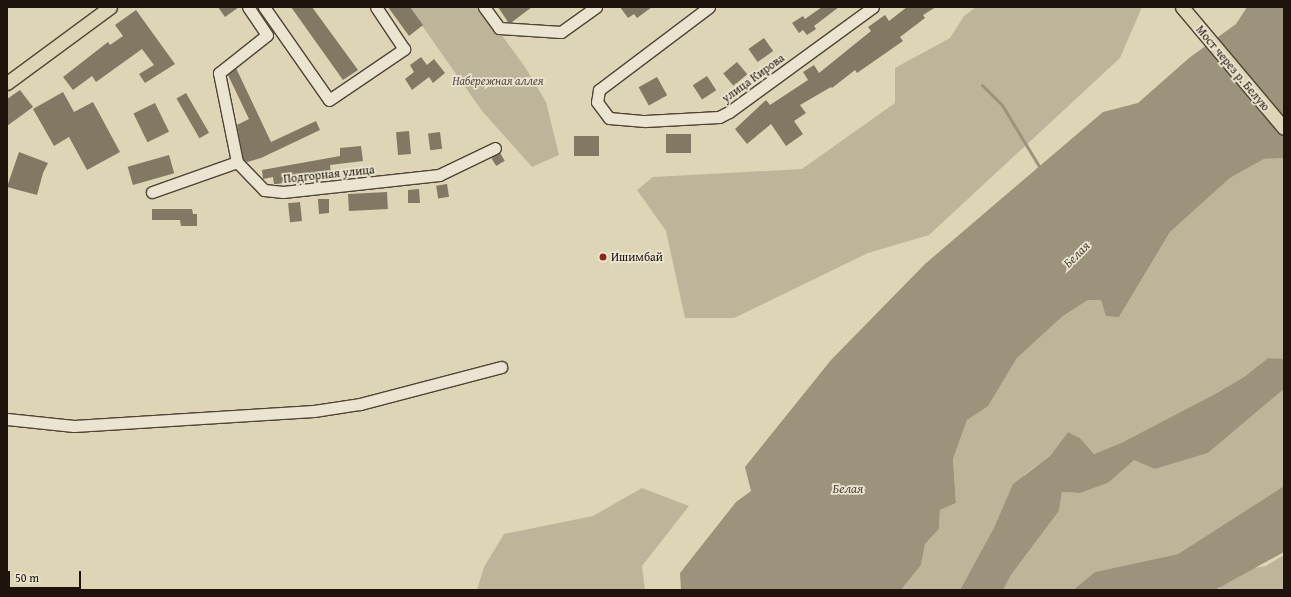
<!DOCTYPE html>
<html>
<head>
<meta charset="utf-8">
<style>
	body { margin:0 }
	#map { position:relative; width:1291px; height:597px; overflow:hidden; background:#ded5b7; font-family:"Gentium Book Plus",serif }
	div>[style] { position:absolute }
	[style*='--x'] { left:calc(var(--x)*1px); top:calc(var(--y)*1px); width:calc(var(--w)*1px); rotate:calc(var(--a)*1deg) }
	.green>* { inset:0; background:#beb49a }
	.water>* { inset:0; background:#9d937d }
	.stream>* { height:3px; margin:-1.5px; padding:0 1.5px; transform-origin:1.5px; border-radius:1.5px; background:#9d937d }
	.building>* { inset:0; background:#827864; transform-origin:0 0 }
	.roads { filter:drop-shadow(1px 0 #4f4436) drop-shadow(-1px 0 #4f4436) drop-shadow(0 1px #4f4436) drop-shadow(0 -1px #4f4436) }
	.minor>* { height:11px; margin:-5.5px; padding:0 5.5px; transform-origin:5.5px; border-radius:5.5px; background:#eae4d0 }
	.major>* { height:13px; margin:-6.5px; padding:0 6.5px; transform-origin:6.5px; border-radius:6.5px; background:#ded5b7 }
	.dots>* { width:11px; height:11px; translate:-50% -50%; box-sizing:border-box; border:2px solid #eae4d0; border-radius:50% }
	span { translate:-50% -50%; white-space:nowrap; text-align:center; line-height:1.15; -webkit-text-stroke:3.5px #eae4d0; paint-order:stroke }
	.street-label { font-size:12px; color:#1f140b }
	.park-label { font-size:12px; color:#574c3d; font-style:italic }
	.poi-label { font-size:12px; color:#1f140b }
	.left { translate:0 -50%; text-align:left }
	.water-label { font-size:13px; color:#514739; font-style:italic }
	.frame { position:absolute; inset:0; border:8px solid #1f140b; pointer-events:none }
	.scale { position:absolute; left:8px; top:571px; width:73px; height:18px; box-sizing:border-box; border:2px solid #1f140b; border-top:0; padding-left:5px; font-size:12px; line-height:14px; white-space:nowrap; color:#1f140b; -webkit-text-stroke:3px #eae4d0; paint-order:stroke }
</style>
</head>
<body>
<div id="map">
	<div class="green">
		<i style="clip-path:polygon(409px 7px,481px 7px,525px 67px,546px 102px,559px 155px,532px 167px,482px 111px)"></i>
		<i style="clip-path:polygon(976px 7px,1142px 7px,1120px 58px,929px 235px,868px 253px,734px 318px,685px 318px,666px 231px,637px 190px,653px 177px,802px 169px,895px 103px,895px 68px,950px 38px,964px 16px)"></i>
		<i style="clip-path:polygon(1284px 158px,1283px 360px,1268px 358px,1244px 377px,1215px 394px,1121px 443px,1094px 454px,1080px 438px,1068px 432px,1050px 456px,1025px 474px,960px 590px,901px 590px,921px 565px,925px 544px,939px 529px,940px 510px,956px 503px,953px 459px,967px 420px,988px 405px,1017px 358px,1063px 316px,1088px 300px,1101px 300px,1119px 317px,1170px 232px,1230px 178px,1264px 159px)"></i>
		<i style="clip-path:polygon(1284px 389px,1284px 486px,1178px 554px,1095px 572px,1073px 590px,1003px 590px,1011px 575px,1059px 511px,1062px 492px,1080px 493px,1108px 483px,1134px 459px,1155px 469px,1208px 453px)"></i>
		<i style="clip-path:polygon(642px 488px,689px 506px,642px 566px,645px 590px,477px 590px,484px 567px,504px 534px,593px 516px)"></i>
		<i style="clip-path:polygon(1284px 555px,1284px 590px,1219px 590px,1222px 578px,1235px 571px,1266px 566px)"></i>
	</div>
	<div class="water">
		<i style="clip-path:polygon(1247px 7px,1284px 7px,1284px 158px,1264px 159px,1230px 178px,1170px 232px,1119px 317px,1106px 316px,1101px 300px,1088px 300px,1063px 316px,1017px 358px,988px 406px,967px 420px,953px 459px,956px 503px,940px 510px,939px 529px,925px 544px,921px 565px,901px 590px,681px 590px,680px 573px,736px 502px,751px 491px,745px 467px,831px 360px,925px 264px,1103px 112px,1138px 103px,1189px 58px,1236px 24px)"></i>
		<i style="clip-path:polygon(1268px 358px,1284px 359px,1284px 389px,1208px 453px,1155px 469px,1134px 460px,1108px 483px,1080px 493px,1062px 492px,1059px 511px,1011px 575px,1003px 590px,960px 590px,994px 528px,1013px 484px,1050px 456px,1068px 432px,1080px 438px,1094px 454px,1121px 443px,1215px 394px,1244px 377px)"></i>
		<i style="clip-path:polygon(1284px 486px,1284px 552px,1215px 590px,1073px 590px,1095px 572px,1178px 554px)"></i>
	</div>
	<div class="stream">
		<i style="--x:982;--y:85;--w:28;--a:45"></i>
		<i style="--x:1002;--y:105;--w:71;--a:58.8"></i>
	</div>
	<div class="building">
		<i style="clip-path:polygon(218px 7px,239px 7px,225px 17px)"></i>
		<i style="clip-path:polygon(291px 7px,312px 7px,358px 70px,343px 80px)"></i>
		<i style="clip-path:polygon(388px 7px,410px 7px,423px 25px,409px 36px)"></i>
		<i style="clip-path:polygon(498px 7px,532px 7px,512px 22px,508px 22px)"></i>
		<i style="clip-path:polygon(620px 7px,652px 7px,637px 18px,634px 14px,628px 18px)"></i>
		<i style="clip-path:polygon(822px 7px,839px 7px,814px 26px,816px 29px,807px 35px,803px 30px,799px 33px,792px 23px,803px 16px,805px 19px)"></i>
		<i style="clip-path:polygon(907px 7px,936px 7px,923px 15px,925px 18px,900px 37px,903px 41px,857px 73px,855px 70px,832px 88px,831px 87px,800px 105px,806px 113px,794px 121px,803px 134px,786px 146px,771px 124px,747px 144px,735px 129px,766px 100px,770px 105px,808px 80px,803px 72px,814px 65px,819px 73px,871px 31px,868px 27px,885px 15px,889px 21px)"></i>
		<i style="clip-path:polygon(136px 10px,175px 64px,145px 83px,139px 74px,154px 65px,142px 49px,96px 82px,92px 76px,73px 90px,63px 77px,108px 42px,110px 45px,123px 36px,115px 25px)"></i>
		<i style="left:764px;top:38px;width:16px;height:19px;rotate:55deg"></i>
		<i style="clip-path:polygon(421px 57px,427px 65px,434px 59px,445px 73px,433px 83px,429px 77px,412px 90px,405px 79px,414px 72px,410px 65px)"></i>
		<i style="left:737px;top:62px;width:16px;height:18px;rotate:50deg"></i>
		<i style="clip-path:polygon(236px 68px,271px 142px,316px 121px,320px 130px,261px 158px,247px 162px,243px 159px,237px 125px,249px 119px,228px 75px)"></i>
		<i style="left:707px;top:76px;width:17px;height:17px;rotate:57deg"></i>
		<i style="left:657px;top:77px;width:21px;height:21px;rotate:61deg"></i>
		<i style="clip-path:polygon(20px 90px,33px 107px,7px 126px,7px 99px)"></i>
		<i style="clip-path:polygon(63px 92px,74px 112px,93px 102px,120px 152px,87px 170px,69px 137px,54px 146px,33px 109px)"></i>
		<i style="left:186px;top:93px;width:46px;height:11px;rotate:60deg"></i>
		<i style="left:155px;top:103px;width:32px;height:24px;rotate:64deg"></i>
		<i style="left:409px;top:131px;width:23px;height:13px;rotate:85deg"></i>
		<i style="left:440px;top:132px;width:17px;height:12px;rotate:83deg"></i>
		<i style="left:666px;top:134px;width:25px;height:19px"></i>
		<i style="left:574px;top:136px;width:25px;height:20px"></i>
		<i style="clip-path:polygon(361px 146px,363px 161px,330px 165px,331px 175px,277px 184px,274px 184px,273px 177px,263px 179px,262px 170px,340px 156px,340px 148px)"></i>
		<i style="clip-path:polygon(19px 152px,48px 163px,43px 173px,37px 195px,7px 187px)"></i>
		<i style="left:500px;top:153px;width:9px;height:10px;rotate:58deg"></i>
		<i style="left:169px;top:155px;width:19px;height:43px;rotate:74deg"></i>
		<i style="left:447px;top:184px;width:13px;height:11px;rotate:81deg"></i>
		<i style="clip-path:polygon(419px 189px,420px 203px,408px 203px,408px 190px)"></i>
		<i style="left:387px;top:192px;width:17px;height:39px;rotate:87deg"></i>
		<i style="clip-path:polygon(318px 199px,329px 199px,329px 213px,319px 214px)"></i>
		<i style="left:300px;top:202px;width:19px;height:12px;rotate:84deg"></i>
		<i style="clip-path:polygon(152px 209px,192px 209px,193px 214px,197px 214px,197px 226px,181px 226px,180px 220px,152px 220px)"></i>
	</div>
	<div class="roads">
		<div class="minor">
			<i style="--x:264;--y:7;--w:113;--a:55"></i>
			<i style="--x:329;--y:100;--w:91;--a:-34.2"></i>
			<i style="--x:404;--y:49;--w:50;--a:-123.7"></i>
			<i style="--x:484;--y:7;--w:26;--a:54"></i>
			<i style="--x:499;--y:28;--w:62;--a:3.7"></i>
			<i style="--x:561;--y:32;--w:43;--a:-35.5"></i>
			<i style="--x:709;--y:7;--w:138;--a:143"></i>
			<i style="--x:599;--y:90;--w:12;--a:99"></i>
			<i style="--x:597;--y:102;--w:20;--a:53"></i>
			<i style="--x:609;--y:118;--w:36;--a:5"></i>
			<i style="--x:645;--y:121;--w:74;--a:-3.1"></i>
			<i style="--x:719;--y:117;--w:11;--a:-27"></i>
			<i style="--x:729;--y:112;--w:178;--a:-36.1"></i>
			<i style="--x:237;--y:162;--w:39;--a:46"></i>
			<i style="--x:264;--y:190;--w:19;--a:6"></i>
			<i style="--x:283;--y:192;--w:157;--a:-6.2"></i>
			<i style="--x:439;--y:175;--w:62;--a:-25.7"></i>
			<i style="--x:237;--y:162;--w:91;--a:-101.4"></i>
			<i style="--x:219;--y:73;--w:61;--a:-38.4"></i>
			<i style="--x:267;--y:35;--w:34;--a:-124"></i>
			<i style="--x:152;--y:192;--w:90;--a:-19.4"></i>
			<i style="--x:7;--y:419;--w:67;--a:6"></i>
			<i style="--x:74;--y:426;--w:240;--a:-3.6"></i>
			<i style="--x:314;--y:411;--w:47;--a:-8.7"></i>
			<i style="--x:360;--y:404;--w:146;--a:-14.7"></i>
		</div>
		<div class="major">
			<i style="--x:1182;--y:7;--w:158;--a:49.9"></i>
			<i style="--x:7;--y:83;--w:128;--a:-36.4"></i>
		</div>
	</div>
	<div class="dots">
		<i style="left:603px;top:257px;background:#8f2418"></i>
	</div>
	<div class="street-label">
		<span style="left:1233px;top:68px;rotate:50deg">Мост через р. Белую</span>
		<span style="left:753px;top:78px;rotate:-36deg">улица Кирова</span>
		<span style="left:329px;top:174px;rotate:-6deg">Подгорная улица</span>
	</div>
	<div class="park-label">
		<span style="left:498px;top:81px">Набережная аллея</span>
	</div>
	<div class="poi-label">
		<span class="left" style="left:611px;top:257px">Ишимбай</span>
	</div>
	<div class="water-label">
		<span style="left:1077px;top:255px;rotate:-45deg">Белая</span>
		<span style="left:848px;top:489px">Белая</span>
	</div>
	<div class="frame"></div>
	<div class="scale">50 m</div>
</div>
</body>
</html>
